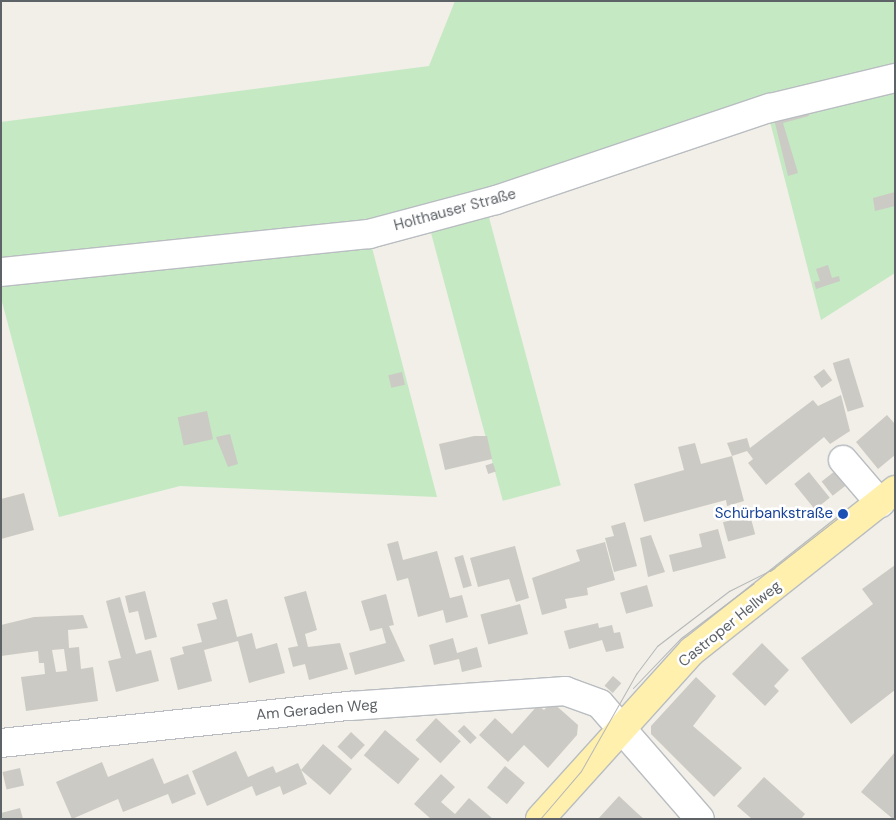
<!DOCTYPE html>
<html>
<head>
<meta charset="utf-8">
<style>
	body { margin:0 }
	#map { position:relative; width:896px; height:820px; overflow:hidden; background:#f1efe7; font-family:"DM Sans",sans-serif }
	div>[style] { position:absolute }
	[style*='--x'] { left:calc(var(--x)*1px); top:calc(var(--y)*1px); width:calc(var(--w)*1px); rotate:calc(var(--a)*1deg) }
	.green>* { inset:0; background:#c4e9c3; transform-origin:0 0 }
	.building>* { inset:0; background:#cccac4; transform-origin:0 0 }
	.roads { filter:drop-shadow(1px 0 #b9bdc1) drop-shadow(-1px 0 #b9bdc1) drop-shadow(0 1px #b9bdc1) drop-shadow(0 -1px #b9bdc1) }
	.minor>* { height:28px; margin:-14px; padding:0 14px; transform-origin:14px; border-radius:14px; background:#fff }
	.major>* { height:28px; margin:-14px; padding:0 14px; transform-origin:14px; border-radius:14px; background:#fff0ae }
	.tram>* { height:1px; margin:-0.5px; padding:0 0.5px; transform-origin:0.5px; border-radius:0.5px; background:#b6b7b8 }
	.dots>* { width:14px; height:14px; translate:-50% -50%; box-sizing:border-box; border:2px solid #fff; border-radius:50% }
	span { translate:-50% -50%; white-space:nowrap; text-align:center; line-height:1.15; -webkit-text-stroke:5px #fff; paint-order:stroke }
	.street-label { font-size:15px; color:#5e6368 }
	.transit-label { font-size:15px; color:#164399 }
	.right { translate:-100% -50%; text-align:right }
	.frame { position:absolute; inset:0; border:2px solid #5e6368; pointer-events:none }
</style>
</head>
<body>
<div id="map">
	<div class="green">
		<i style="clip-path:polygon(455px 1px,895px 1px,895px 74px,425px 214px,1px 265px,1px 122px,429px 66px)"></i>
		<i style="clip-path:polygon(895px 85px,895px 273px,821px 320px,768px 114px)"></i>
		<i style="left:487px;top:210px;width:285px;height:60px;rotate:75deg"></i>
		<i style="clip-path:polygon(370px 240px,437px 497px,180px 486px,59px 517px,1px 298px,1px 279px)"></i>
	</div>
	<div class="building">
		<i style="clip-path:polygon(807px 110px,809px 116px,783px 123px,798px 173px,788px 176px,774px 119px)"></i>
		<i style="clip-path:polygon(895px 192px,895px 206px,875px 211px,873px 198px)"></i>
		<i style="clip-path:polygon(828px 265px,832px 278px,839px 276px,840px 281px,816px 289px,814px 282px,820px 281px,816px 269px)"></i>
		<i style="left:849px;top:358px;width:51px;height:17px;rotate:73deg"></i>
		<i style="left:824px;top:369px;width:14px;height:13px;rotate:54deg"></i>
		<i style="left:402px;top:372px;width:13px;height:14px;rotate:77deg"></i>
		<i style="clip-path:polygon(841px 395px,850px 431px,830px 444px,824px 437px,766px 485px,748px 463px,753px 459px,747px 451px,732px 456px,727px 443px,747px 438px,750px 448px,813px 400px,818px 406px)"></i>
		<i style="left:207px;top:411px;width:29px;height:30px;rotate:78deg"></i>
		<i style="clip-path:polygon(887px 415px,895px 424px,895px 455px,878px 469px,856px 442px)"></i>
		<i style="clip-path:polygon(230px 434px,238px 464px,228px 467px,216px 437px)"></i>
		<i style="clip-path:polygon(474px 436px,487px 436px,492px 459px,445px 470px,439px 444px)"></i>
		<i style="clip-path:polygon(695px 443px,701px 464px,732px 456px,744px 501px,727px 506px,726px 500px,644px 522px,634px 484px,684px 470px,678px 447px)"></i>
		<i style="left:493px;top:463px;width:9px;height:8px;rotate:72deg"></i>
		<i style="left:835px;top:471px;width:18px;height:17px;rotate:52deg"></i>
		<i style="left:809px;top:472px;width:33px;height:19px;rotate:51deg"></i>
		<i style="clip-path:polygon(24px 493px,34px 530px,1px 539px,1px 499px)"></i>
		<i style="left:750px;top:515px;width:20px;height:28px;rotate:75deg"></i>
		<i style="clip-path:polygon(625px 522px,637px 566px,614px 572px,605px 538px,614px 536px,611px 526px)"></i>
		<i style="clip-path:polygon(718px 529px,726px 558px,673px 572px,669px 555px,702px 547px,699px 534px)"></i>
		<i style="clip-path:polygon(651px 535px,665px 572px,648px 577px,640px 538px)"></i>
		<i style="clip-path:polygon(398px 541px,403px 560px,437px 551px,450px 598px,462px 595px,468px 617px,446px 623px,443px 610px,418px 617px,408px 578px,397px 581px,387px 544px)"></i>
		<i style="clip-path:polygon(605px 542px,615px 580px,587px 588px,588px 595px,565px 599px,567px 608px,542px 615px,532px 578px,580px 561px,576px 550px)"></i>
		<i style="clip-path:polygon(515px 546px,529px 598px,516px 602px,509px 579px,478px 587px,470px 558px)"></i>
		<i style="left:463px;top:555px;width:32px;height:9px;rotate:74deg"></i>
		<i style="clip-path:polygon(895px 565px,895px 690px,851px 724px,801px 658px,873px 604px,862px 589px)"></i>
		<i style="left:647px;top:585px;width:22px;height:28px;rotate:74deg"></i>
		<i style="clip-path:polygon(145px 591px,157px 637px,145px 640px,138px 611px,129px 613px,125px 596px)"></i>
		<i style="clip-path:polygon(306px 591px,317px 630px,305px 634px,308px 647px,340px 643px,348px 669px,309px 680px,305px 664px,293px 667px,288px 648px,298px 646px,284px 597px)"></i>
		<i style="clip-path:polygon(386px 594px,394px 625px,389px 626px,405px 661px,355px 675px,349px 653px,386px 643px,382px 628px,370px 631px,361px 601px)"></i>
		<i style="clip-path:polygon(120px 597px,136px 654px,151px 650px,159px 681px,116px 692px,108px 661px,121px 658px,106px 601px)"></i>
		<i style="clip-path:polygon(227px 599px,237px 637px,252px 633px,256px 649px,277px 643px,285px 673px,249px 683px,238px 641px,204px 650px,212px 681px,178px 690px,170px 658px,184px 654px,182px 647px,202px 642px,197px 624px,217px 619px,212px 603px)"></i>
		<i style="left:520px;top:604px;width:31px;height:41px;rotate:75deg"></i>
		<i style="clip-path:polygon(evenodd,83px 615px,88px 628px,68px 630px,69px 648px,79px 647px,81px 669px,93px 667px,98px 701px,26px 711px,21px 677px,45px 674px,44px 663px,39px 663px,38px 651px,1px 656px,1px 625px,34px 617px,83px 615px,64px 649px,67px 671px,56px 672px,52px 650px,64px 649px)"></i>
		<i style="clip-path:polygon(598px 623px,599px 628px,612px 625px,614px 633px,620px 632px,624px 648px,606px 652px,602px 640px,569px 649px,564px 631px)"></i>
		<i style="clip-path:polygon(453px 638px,457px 653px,477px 647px,482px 667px,462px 672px,459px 659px,434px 665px,429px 645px)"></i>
		<i style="clip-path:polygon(762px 643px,789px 670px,774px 686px,779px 691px,765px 706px,732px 674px)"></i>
		<i style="left:613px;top:676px;width:11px;height:13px;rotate:41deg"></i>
		<i style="clip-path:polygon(696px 677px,716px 696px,693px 726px,742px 768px,714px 797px,651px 734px,651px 726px)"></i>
		<i style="clip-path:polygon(552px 702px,578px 725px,577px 735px,548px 768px,524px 745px,508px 762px,479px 735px,495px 718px,512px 734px,538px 705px,544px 710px)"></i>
		<i style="left:436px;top:718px;width:34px;height:30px;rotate:43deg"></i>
		<i style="left:464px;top:725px;width:18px;height:9px;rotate:45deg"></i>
		<i style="left:385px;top:730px;width:45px;height:33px;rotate:40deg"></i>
		<i style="left:351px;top:732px;width:19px;height:20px;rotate:43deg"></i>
		<i style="clip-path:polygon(323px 744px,352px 769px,330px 795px,301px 770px,307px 784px,283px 795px,280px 786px,256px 796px,252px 786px,207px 806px,192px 771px,236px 751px,248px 777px,273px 766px,276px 773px,298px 763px,301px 770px)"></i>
		<i style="clip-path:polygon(895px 752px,895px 819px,893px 819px,861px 792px)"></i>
		<i style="clip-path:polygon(153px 758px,164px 784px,188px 774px,196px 794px,172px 804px,168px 794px,123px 812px,118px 799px,72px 819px,56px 782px,102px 762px,108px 777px)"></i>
		<i style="left:505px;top:766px;width:26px;height:28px;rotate:40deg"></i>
		<i style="left:20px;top:768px;width:18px;height:18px;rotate:77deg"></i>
		<i style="clip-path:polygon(441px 774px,455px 787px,441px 802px,455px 814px,469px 798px,493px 819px,431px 819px,414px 804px)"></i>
		<i style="clip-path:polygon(764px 777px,805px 814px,801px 819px,752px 819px,737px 806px)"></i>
		<i style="clip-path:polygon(619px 796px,636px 812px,644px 819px,598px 819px)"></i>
		<i style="clip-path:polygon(20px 808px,23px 819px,1px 819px,1px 813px)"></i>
	</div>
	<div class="roads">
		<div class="minor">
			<i style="--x:1;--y:272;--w:370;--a:-5.9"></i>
			<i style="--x:369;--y:234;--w:131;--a:-15"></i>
			<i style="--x:496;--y:200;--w:289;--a:-18.6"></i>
			<i style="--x:770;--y:108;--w:129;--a:-13.5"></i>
			<i style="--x:843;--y:460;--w:57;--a:49.3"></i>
			<i style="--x:1;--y:743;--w:351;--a:-6.1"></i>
			<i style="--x:350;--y:706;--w:216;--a:-4"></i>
			<i style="--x:565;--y:691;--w:37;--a:20"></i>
			<i style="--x:600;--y:704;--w:152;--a:49"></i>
		</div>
		<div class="major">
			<i style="--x:540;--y:819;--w:227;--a:-47.9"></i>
			<i style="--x:692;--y:651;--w:259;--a:-38.4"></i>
		</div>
	</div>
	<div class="tram">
		<i style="--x:770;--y:571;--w:93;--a:-38"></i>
		<i style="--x:633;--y:688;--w:69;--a:-46.2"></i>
		<i style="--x:681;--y:638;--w:91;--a:-37"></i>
		<i style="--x:540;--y:819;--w:63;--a:-49.5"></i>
		<i style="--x:581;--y:771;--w:112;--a:-60.4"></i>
		<i style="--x:636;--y:674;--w:35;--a:-53"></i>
		<i style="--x:657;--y:646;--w:91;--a:-37.4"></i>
		<i style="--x:729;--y:591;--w:51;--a:-26.6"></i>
	</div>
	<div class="dots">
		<i style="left:843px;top:514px;background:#1a4fb4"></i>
	</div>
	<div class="street-label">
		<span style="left:455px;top:210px;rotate:-15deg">Holthauser Straße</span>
		<span style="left:730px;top:624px;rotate:-39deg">Castroper Hellweg</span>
		<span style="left:317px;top:710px;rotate:-5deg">Am Geraden Weg</span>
	</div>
	<div class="transit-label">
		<span class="right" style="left:833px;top:514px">Schürbankstraße</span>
	</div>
	<div class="frame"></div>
</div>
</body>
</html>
